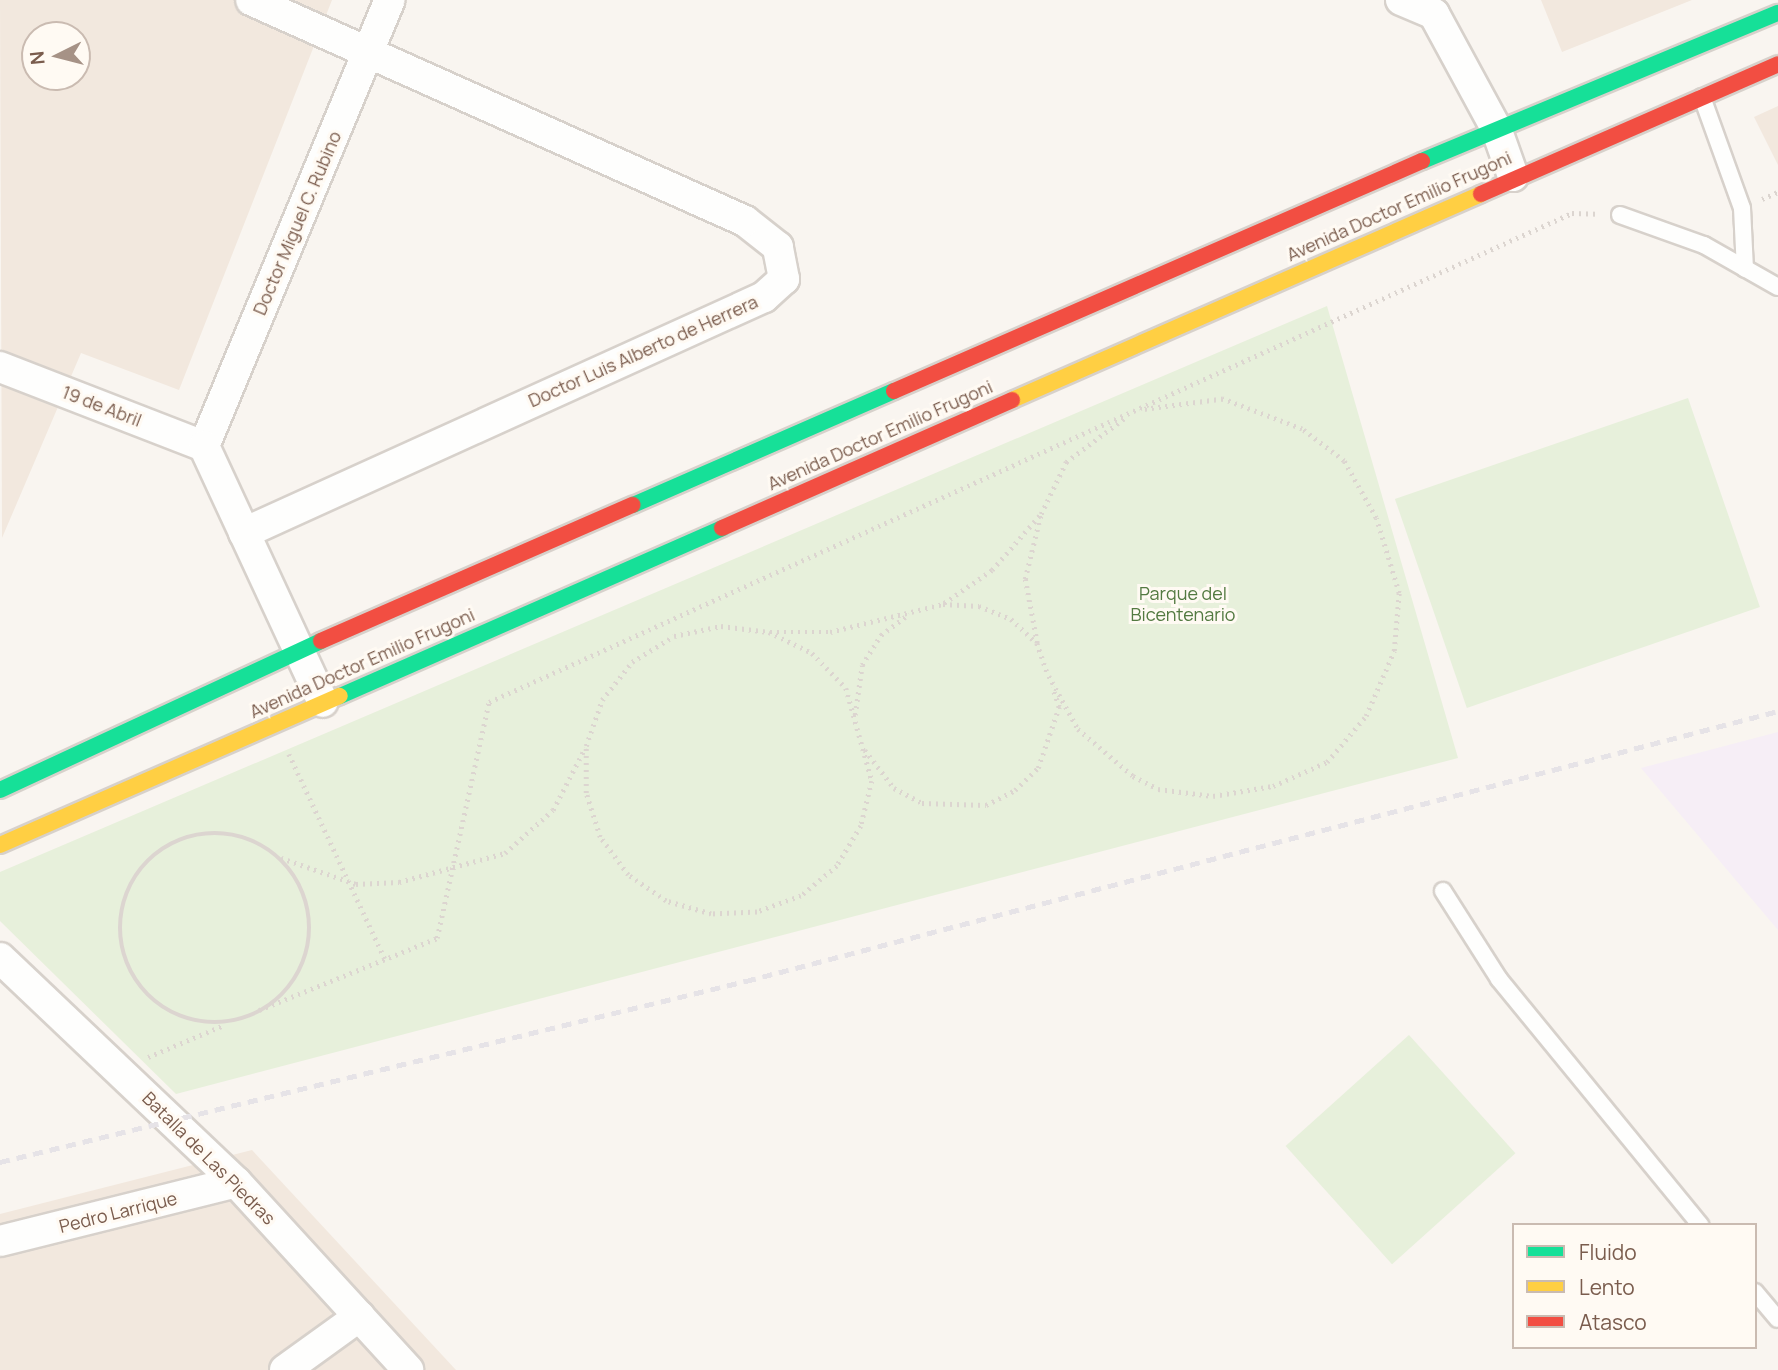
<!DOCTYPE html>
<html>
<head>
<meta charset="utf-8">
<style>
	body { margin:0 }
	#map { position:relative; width:1778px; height:1370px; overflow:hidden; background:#f9f5f0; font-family:Manrope,sans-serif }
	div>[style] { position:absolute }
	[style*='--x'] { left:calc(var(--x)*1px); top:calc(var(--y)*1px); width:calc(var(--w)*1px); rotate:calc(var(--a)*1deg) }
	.residential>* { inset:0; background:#f2e8de }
	.education>* { inset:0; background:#f6eef6 }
	.green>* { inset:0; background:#e7f0db; transform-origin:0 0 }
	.path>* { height:4.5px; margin-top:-2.25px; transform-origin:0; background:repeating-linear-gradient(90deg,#dcd5d0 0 2px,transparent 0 7px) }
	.path>.ring { margin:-2.25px; padding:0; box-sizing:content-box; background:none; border:4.5px solid #dcd5d0; border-radius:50% }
	.roads { filter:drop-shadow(2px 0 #d7d1cb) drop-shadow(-2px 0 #d7d1cb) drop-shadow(0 2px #d7d1cb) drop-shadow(0 -2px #d7d1cb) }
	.lane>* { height:16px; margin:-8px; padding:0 8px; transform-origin:8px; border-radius:8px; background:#fefefd }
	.street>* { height:30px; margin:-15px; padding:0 15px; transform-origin:15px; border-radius:15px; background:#fefefd }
	.fast>* { height:16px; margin:-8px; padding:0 8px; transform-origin:8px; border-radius:8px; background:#16e098 }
	.slow>* { height:16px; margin:-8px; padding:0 8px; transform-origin:8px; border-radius:8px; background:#ffcf43 }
	.jam>* { height:16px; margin:-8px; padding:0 8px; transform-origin:8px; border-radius:8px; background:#f24e42 }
	.rail>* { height:5px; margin-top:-2.5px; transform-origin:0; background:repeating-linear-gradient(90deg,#e6e3e7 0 10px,transparent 0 17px) }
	span { translate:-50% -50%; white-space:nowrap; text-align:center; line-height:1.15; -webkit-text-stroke:6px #fffaf3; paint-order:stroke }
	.street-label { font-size:18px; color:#7a5c4d }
	.park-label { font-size:18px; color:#537a41 }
	.legend { position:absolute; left:1512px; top:1223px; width:245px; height:126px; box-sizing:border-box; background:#fffaf3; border:2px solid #cabbb1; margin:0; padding:9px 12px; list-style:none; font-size:21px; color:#7a5c4d }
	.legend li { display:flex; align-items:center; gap:14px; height:35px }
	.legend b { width:35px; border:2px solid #cabbb1 }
	.north { position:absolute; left:21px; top:21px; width:70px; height:70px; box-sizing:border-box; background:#fffaf3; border:2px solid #cabbb1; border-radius:50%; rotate:264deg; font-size:19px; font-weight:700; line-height:28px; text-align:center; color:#7a5c4d }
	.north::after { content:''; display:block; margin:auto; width:24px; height:32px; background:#a69286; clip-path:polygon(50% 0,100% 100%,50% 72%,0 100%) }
</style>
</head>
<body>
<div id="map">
	<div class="residential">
		<i style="clip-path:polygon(evenodd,0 0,332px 0,179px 390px,81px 353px,2px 538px,0 0,35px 35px,77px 35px,77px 77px,35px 77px,35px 35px)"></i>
		<i style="clip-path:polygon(1541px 0,1692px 0,1562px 52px)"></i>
		<i style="clip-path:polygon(1778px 106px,1778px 165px,1754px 117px)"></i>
		<i style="clip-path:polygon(252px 1150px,456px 1370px,0 1370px,0 1214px)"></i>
	</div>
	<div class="education">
		<i style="clip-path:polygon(1778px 732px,1778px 930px,1641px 768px)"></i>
	</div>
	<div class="green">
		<i style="clip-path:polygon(1327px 306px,1458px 758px,176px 1094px,0 921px,0 872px)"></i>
		<i style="left:1688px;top:398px;width:221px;height:310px;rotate:71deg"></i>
		<i style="left:1409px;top:1035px;width:159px;height:166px;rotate:48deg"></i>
	</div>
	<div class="path">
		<i style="--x:1762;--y:199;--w:17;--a:-24"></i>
		<i style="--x:944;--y:603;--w:58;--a:-34.5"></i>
		<i style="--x:992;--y:570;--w:73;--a:-48.9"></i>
		<i style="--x:721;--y:626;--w:48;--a:7.1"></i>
		<i style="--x:769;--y:632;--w:48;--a:26"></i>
		<i style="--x:812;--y:653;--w:49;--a:45.8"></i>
		<i style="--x:846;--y:688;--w:97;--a:74.4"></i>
		<i style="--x:872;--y:781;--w:46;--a:103.7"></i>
		<i style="--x:861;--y:826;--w:47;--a:121"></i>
		<i style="--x:837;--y:866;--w:47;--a:140.2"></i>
		<i style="--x:801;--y:896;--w:47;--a:160"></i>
		<i style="--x:757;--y:912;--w:46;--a:177.5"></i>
		<i style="--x:711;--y:914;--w:47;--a:-163.9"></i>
		<i style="--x:666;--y:901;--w:46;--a:-145.6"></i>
		<i style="--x:628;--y:875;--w:47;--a:-126.4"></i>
		<i style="--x:600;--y:837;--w:46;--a:-107.7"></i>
		<i style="--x:586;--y:793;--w:47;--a:-90"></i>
		<i style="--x:586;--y:746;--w:49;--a:-70.8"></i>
		<i style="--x:602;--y:700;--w:48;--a:-51.7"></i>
		<i style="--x:632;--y:662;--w:49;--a:-31.8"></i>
		<i style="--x:674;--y:636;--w:48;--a:-12"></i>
		<i style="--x:770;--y:632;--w:60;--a:0"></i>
		<i style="--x:830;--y:632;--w:116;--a:-13.9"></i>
		<i style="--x:943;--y:604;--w:36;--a:3"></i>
		<i style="--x:979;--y:606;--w:35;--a:22"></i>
		<i style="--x:1011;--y:619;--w:35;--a:43"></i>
		<i style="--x:1037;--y:643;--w:34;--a:71"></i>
		<i style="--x:1037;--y:643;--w:65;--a:-100.6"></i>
		<i style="--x:1025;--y:579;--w:67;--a:-76.2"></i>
		<i style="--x:1041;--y:514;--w:58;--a:-64.3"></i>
		<i style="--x:1066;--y:462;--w:75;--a:-36.9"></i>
		<i style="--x:1049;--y:676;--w:60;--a:61.3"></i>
		<i style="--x:1078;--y:729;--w:72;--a:40.5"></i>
		<i style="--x:1133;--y:776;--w:28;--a:27"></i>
		<i style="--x:1158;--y:789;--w:55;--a:7.3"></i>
		<i style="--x:1213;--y:796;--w:61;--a:-9.5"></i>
		<i style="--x:1273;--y:786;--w:59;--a:-24"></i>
		<i style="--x:1327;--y:762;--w:60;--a:-49.7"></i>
		<i style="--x:1366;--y:716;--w:71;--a:-66.7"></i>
		<i style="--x:1394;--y:651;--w:58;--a:-85.1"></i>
		<i style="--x:1399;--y:593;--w:78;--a:-107"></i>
		<i style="--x:1376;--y:518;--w:65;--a:-119.3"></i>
		<i style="--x:1344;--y:461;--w:53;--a:-142.7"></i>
		<i style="--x:1302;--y:429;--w:85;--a:-159.2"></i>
		<i style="--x:1223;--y:399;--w:84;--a:172.5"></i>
		<i style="--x:855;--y:715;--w:50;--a:-82"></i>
		<i style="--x:862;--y:665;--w:36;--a:-58"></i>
		<i style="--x:881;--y:635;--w:35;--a:-37"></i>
		<i style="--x:865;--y:750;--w:48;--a:52.7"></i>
		<i style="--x:894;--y:788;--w:32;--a:28"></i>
		<i style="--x:922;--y:803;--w:64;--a:1.8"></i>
		<i style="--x:986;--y:805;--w:33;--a:-27"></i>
		<i style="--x:1015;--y:790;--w:32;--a:-44"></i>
		<i style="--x:1038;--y:768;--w:65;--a:-71"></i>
		<i style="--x:1059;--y:707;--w:21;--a:-109"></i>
		<i style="--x:289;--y:754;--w:226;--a:64.9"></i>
		<i class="ring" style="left:120px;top:833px;width:185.5px;height:185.5px"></i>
		<i style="--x:281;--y:858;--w:79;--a:19.1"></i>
		<i style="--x:356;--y:884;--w:43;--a:-2.7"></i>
		<i style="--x:399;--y:882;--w:110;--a:-15.3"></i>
		<i style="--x:505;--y:853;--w:64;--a:-41.9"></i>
		<i style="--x:553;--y:810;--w:70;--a:-62.7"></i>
		<i style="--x:259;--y:1010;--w:192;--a:-22"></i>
		<i style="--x:437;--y:938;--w:242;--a:-77.6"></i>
		<i style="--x:489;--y:702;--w:1188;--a:-24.3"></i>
		<i style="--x:1572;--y:213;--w:25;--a:2"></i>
		<i style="--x:148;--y:1057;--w:82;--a:-22.8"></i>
	</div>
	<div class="roads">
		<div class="lane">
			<i style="--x:1702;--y:97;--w:118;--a:70.2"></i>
			<i style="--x:1742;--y:208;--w:61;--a:87.2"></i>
			<i style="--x:1620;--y:215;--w:89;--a:19.7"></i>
			<i style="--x:1704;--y:245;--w:85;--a:29.6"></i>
			<i style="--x:1443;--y:891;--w:104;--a:57.5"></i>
			<i style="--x:1499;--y:979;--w:318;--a:50.7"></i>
			<i style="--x:1755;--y:1292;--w:35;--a:50"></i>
		</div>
		<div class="street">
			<i style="--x:1401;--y:0;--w:36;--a:23"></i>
			<i style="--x:1434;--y:14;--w:130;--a:61.5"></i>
			<i style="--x:1496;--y:128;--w:51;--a:70.5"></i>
			<i style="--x:0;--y:367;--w:219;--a:21.2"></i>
			<i style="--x:204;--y:446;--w:483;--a:-67.4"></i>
			<i style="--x:204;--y:446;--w:282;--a:65.1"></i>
			<i style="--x:244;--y:533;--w:571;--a:-24.41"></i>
			<i style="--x:764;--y:297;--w:27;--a:-42"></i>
			<i style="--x:784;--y:279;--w:33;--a:-101"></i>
			<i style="--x:778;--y:247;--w:42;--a:-141.8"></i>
			<i style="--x:745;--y:221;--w:541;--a:-155.9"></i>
			<i style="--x:0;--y:958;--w:325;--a:43.5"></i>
			<i style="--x:236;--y:1182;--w:255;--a:47.5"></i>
			<i style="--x:0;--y:1241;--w:243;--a:-14"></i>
			<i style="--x:285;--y:1370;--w:92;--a:-35.8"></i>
		</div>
		<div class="fast">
			<i style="--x:1422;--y:161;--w:386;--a:-22.6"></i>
			<i style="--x:633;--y:505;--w:285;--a:-23.6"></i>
			<i style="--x:340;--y:696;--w:417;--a:-23.7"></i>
			<i style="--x:0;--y:790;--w:354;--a:-24.9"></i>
		</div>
		<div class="slow">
			<i style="--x:1012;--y:400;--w:512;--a:-23.71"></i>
			<i style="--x:0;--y:845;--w:371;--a:-23.7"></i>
		</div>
		<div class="jam">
			<i style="--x:1481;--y:194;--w:324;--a:-23.6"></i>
			<i style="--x:894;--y:391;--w:576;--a:-23.54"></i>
			<i style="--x:722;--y:528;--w:317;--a:-23.8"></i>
			<i style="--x:321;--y:641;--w:340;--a:-23.6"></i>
		</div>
	</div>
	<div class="rail">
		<i style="--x:0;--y:1162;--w:768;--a:-13.64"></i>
		<i style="--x:746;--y:981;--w:1067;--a:-14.66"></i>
	</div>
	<div class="street-label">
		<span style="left:1399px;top:206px;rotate:-24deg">Avenida Doctor Emilio Frugoni</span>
		<span style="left:297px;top:223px;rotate:-67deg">Doctor Miguel C. Rubino</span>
		<span style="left:643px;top:351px;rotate:-24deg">Doctor Luis Alberto de Herrera</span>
		<span style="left:102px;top:406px;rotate:21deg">19 de Abril</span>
		<span style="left:880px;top:435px;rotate:-24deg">Avenida Doctor Emilio Frugoni</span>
		<span style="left:362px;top:663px;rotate:-24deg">Avenida Doctor Emilio Frugoni</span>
		<span style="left:209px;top:1158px;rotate:45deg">Batalla de Las Piedras</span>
		<span style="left:118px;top:1212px;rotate:-14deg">Pedro Larrique</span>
	</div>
	<div class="park-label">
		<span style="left:1183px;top:604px">Parque del<br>Bicentenario</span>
	</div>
	<ul class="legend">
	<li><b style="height:9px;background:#16e098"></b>Fluido</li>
	<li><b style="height:9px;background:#ffcf43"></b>Lento</li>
	<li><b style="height:9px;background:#f24e42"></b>Atasco</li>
	</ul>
	<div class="north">N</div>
</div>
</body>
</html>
